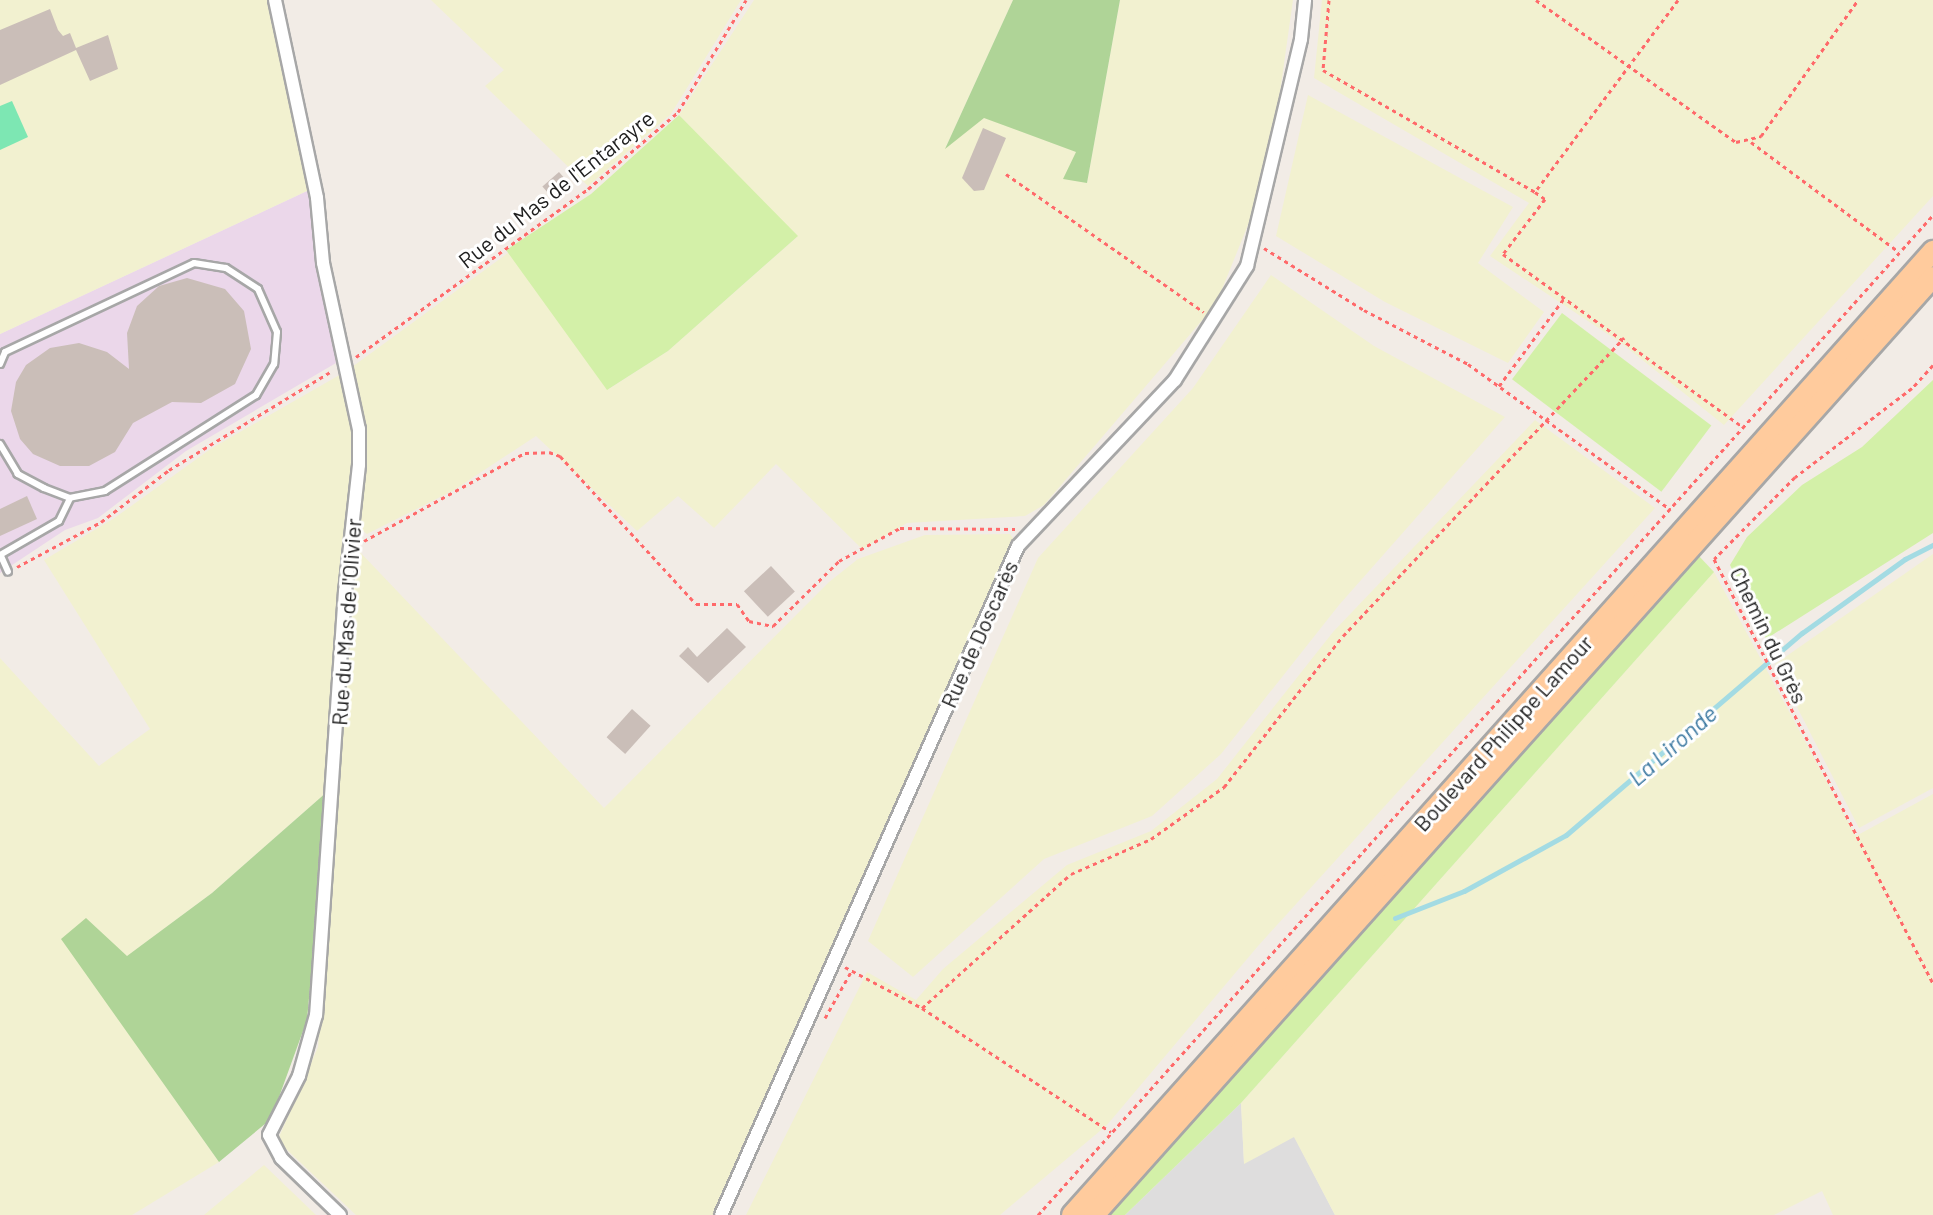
<!DOCTYPE html>
<html>
<head>
<meta charset="utf-8">
<style>
	body { margin:0 }
	#map { position:relative; width:1933px; height:1215px; overflow:hidden; background:#f2ece6; font-family:Barlow,sans-serif }
	div>[style] { position:absolute }
	[style*='--x'] { left:calc(var(--x)*1px); top:calc(var(--y)*1px); width:calc(var(--w)*1px); rotate:calc(var(--a)*1deg) }
	.residential>* { inset:0; background:#dedddd }
	.industrial>* { inset:0; background:#ebd7ea }
	.farmland>* { inset:0; background:#f2f1d0 }
	.grass>* { inset:0; background:#d3f0a8; transform-origin:0 0 }
	.forest>* { inset:0; background:#afd497 }
	.pitch>* { inset:0; background:#7de7b3 }
	.stream>* { height:5px; margin:-2.5px; padding:0 2.5px; transform-origin:2.5px; border-radius:2.5px; background:#a3dbe3 }
	.building>* { inset:0; background:#cabeb8; transform-origin:0 0 }
	.path>* { height:3px; margin-top:-1.5px; transform-origin:0; background:repeating-linear-gradient(90deg,#ff696a 0 4px,transparent 0 8px) }
	.roads { filter:drop-shadow(2px 0 #a7a7a7) drop-shadow(-2px 0 #a7a7a7) drop-shadow(0 2px #a7a7a7) drop-shadow(0 -2px #a7a7a7) }
	.lane>* { height:6px; margin:-3px; padding:0 3px; transform-origin:3px; border-radius:3px; background:#fff }
	.street>* { height:12px; margin:-6px; padding:0 6px; transform-origin:6px; border-radius:6px; background:#fff }
	.primary>* { height:20px; margin:-10px; padding:0 10px; transform-origin:10px; border-radius:10px; background:#ffcb9d }
	span { translate:-50% -50%; white-space:nowrap; text-align:center; line-height:1.15; -webkit-text-stroke:6px #fff; paint-order:stroke }
	.street-label { font-size:22px; color:#202020 }
	.water-label { font-size:24px; color:#3c79a1; font-style:italic }
</style>
</head>
<body>
<div id="map">
	<div class="residential">
		<i style="clip-path:polygon(1241px 1103px,1244px 1163px,1294px 1136px,1335px 1215px,1125px 1215px)"></i>
	</div>
	<div class="industrial">
		<i style="clip-path:polygon(309px 190px,336px 363px,186px 451px,98px 518px,65px 530px,0 573px,0 334px)"></i>
	</div>
	<div class="farmland">
		<i style="clip-path:polygon(0 0,269px 0,309px 190px,0 334px)"></i>
		<i style="clip-path:polygon(431px 0,741px 0,671px 114px,588px 186px,485px 86px,504px 70px)"></i>
		<i style="clip-path:polygon(754px 0,1013px 0,946px 147px,984px 117px,1077px 152px,1087px 183px,1120px 0,1293px 0,1277px 113px,1252px 215px,1216px 304px,1044px 505px,1025px 516px,907px 523px,862px 549px,776px 464px,714px 528px,678px 496px,637px 531px,536px 436px,454px 490px,367px 534px,359px 528px,363px 464px,352px 367px,512px 250px,609px 389px,668px 351px,797px 237px,679px 115px)"></i>
		<i style="clip-path:polygon(1322px 0,1933px 0,1933px 196px,1724px 425px,1621px 343px,1490px 256px,1529px 203px,1314px 78px)"></i>
		<i style="clip-path:polygon(1308px 95px,1513px 207px,1478px 263px,1544px 312px,1508px 363px,1385px 302px,1276px 236px)"></i>
		<i style="clip-path:polygon(1271px 275px,1374px 346px,1505px 417px,1339px 605px,1221px 754px,1152px 816px,1044px 859px,913px 977px,868px 941px,1038px 558px,1193px 388px)"></i>
		<i style="clip-path:polygon(343px 373px,356px 429px,328px 791px,212px 893px,126px 957px,86px 919px,62px 939px,219px 1162px,132px 1215px,0 1215px,0 658px,99px 766px,150px 729px,44px 560px,113px 519px,212px 448px)"></i>
		<i style="clip-path:polygon(1535px 420px,1655px 508px,1258px 946px,1107px 1125px,1000px 1215px,746px 1215px,867px 972px,916px 1000px,943px 969px,1067px 865px,1151px 831px,1217px 779px,1333px 632px)"></i>
		<i style="clip-path:polygon(1010px 534px,1015px 541px,715px 1215px,356px 1215px,283px 1146px,279px 1137px,318px 1047px,347px 642px,358px 550px,604px 808px,829px 582px,858px 559px,925px 535px)"></i>
		<i style="clip-path:polygon(1933px 554px,1933px 788px,1859px 828px,1775px 664px)"></i>
		<i style="clip-path:polygon(1714px 572px,1856px 836px,1933px 794px,1933px 1215px,1833px 1215px,1822px 1191px,1774px 1215px,1335px 1215px,1294px 1137px,1244px 1164px,1241px 1103px)"></i>
		<i style="clip-path:polygon(264px 1165px,316px 1215px,204px 1215px)"></i>
	</div>
	<div class="grass">
		<i style="clip-path:polygon(679px 115px,798px 236px,668px 351px,607px 390px,506px 250px,591px 194px)"></i>
		<i style="left:1562px;top:313px;width:187px;height:83px;rotate:37deg"></i>
		<i style="clip-path:polygon(1933px 380px,1933px 533px,1766px 639px,1730px 565px,1747px 537px,1802px 485px,1862px 447px)"></i>
		<i style="clip-path:polygon(1698px 555px,1714px 572px,1241px 1103px,1125px 1215px,1108px 1215px)"></i>
	</div>
	<div class="forest">
		<i style="clip-path:polygon(1013px 0,1120px 0,1087px 183px,1063px 179px,1076px 152px,984px 118px,945px 149px)"></i>
		<i style="clip-path:polygon(328px 791px,307px 1020px,271px 1119px,219px 1162px,61px 939px,86px 918px,127px 956px,212px 893px)"></i>
	</div>
	<div class="pitch">
		<i style="clip-path:polygon(12px 101px,28px 137px,0 150px,0 106px)"></i>
	</div>
	<div class="stream">
		<i style="--x:1395;--y:918;--w:74;--a:-21.4"></i>
		<i style="--x:1464;--y:891;--w:116;--a:-28.8"></i>
		<i style="--x:1566;--y:835;--w:311;--a:-40.6"></i>
		<i style="--x:1802;--y:633;--w:127;--a:-35.7"></i>
		<i style="--x:1905;--y:559;--w:31;--a:-27"></i>
	</div>
	<div class="building">
		<i style="clip-path:polygon(50px 9px,58px 30px,63px 36px,70px 33px,76px 48px,108px 35px,118px 69px,90px 81px,76px 50px,0 85px,0 30px)"></i>
		<i style="clip-path:polygon(983px 128px,1006px 138px,984px 190px,974px 191px,962px 178px)"></i>
		<i style="left:559px;top:172px;width:20px;height:22px;rotate:49deg"></i>
		<i style="clip-path:polygon(187px 278px,225px 289px,244px 311px,251px 349px,235px 384px,201px 403px,172px 402px,133px 423px,115px 452px,89px 466px,60px 466px,33px 454px,20px 439px,11px 411px,16px 382px,26px 365px,50px 348px,79px 343px,107px 352px,129px 369px,127px 333px,137px 306px,159px 286px)"></i>
		<i style="clip-path:polygon(27px 496px,37px 519px,0 536px,0 509px)"></i>
		<i style="left:771px;top:566px;width:35px;height:37px;rotate:47deg"></i>
		<i style="clip-path:polygon(727px 628px,746px 647px,708px 683px,679px 656px,688px 647px,697px 657px)"></i>
		<i style="left:632px;top:709px;width:25px;height:38px;rotate:42deg"></i>
	</div>
	<div class="path">
		<i style="--x:1329;--y:0;--w:70;--a:94.9"></i>
		<i style="--x:1323;--y:70;--w:245;--a:29.9"></i>
		<i style="--x:1536;--y:0;--w:245;--a:35.4"></i>
		<i style="--x:1736;--y:142;--w:26;--a:-13"></i>
		<i style="--x:1761;--y:136;--w:167;--a:-54.5"></i>
		<i style="--x:1678;--y:0;--w:239;--a:126.7"></i>
		<i style="--x:1535;--y:192;--w:12;--a:35"></i>
		<i style="--x:1545;--y:199;--w:69;--a:127.4"></i>
		<i style="--x:1503;--y:254;--w:296;--a:35.8"></i>
		<i style="--x:1751;--y:142;--w:184;--a:36.6"></i>
		<i style="--x:1006;--y:174;--w:241;--a:34.9"></i>
		<i style="--x:1264;--y:248;--w:118;--a:31.8"></i>
		<i style="--x:1364;--y:310;--w:117;--a:27.4"></i>
		<i style="--x:1468;--y:364;--w:249;--a:35.7"></i>
		<i style="--x:356;--y:357;--w:286;--a:-35.9"></i>
		<i style="--x:588;--y:189;--w:118;--a:-40.5"></i>
		<i style="--x:678;--y:112;--w:131;--a:-58.7"></i>
		<i style="--x:1933;--y:365;--w:31;--a:132"></i>
		<i style="--x:1912;--y:388;--w:147;--a:142.7"></i>
		<i style="--x:1795;--y:477;--w:115;--a:134.6"></i>
		<i style="--x:1714;--y:559;--w:478;--a:62.7"></i>
		<i style="--x:1499;--y:386;--w:111;--a:-53.4"></i>
		<i style="--x:364;--y:541;--w:183;--a:-28.7"></i>
		<i style="--x:525;--y:453;--w:24;--a:-2"></i>
		<i style="--x:549;--y:452;--w:12;--a:20"></i>
		<i style="--x:560;--y:456;--w:201;--a:47.4"></i>
		<i style="--x:696;--y:604;--w:41;--a:0"></i>
		<i style="--x:737;--y:604;--w:21;--a:55"></i>
		<i style="--x:749;--y:621;--w:25;--a:12"></i>
		<i style="--x:773;--y:626;--w:93;--a:-44.6"></i>
		<i style="--x:839;--y:561;--w:69;--a:-28.4"></i>
		<i style="--x:900;--y:528;--w:115;--a:0.5"></i>
		<i style="--x:17;--y:567;--w:95;--a:-28.2"></i>
		<i style="--x:101;--y:522;--w:86;--a:-37.4"></i>
		<i style="--x:169;--y:470;--w:191;--a:-31.3"></i>
		<i style="--x:845;--y:967;--w:87;--a:28"></i>
		<i style="--x:922;--y:1008;--w:200;--a:-42"></i>
		<i style="--x:1071;--y:874;--w:87;--a:-23.6"></i>
		<i style="--x:1151;--y:839;--w:90;--a:-35.5"></i>
		<i style="--x:1224;--y:787;--w:192;--a:-51.8"></i>
		<i style="--x:1343;--y:636;--w:410;--a:-46.7"></i>
		<i style="--x:922;--y:1008;--w:226;--a:33.3"></i>
		<i style="--x:825;--y:1018;--w:55;--a:-60.6"></i>
		<i style="--x:1038;--y:1215;--w:1342;--a:-48.17"></i>
	</div>
	<div class="roads">
		<div class="lane">
			<i style="--x:0;--y:364;--w:13;--a:-67"></i>
			<i style="--x:5;--y:352;--w:209;--a:-25.2"></i>
			<i style="--x:194;--y:263;--w:32;--a:9"></i>
			<i style="--x:226;--y:268;--w:38;--a:33"></i>
			<i style="--x:258;--y:289;--w:47;--a:66.2"></i>
			<i style="--x:277;--y:332;--w:32;--a:95"></i>
			<i style="--x:274;--y:364;--w:36;--a:120"></i>
			<i style="--x:256;--y:395;--w:179;--a:147.6"></i>
			<i style="--x:105;--y:491;--w:36;--a:169"></i>
			<i style="--x:70;--y:498;--w:28;--a:-159"></i>
			<i style="--x:44;--y:488;--w:30;--a:-152"></i>
			<i style="--x:18;--y:474;--w:35;--a:-121"></i>
			<i style="--x:0;--y:555;--w:68;--a:-30"></i>
			<i style="--x:59;--y:521;--w:25;--a:-64"></i>
			<i style="--x:1;--y:556;--w:17;--a:66"></i>
		</div>
		<div class="street">
			<i style="--x:275;--y:0;--w:202;--a:78"></i>
			<i style="--x:317;--y:198;--w:65;--a:84.7"></i>
			<i style="--x:323;--y:263;--w:170;--a:77.8"></i>
			<i style="--x:359;--y:429;--w:36;--a:90"></i>
			<i style="--x:359;--y:465;--w:127;--a:96.3"></i>
			<i style="--x:345;--y:591;--w:425;--a:93.9"></i>
			<i style="--x:316;--y:1015;--w:63;--a:105.6"></i>
			<i style="--x:299;--y:1076;--w:66;--a:117"></i>
			<i style="--x:269;--y:1135;--w:26;--a:62"></i>
			<i style="--x:281;--y:1158;--w:82;--a:44"></i>
			<i style="--x:721;--y:1215;--w:732;--a:-66.06"></i>
			<i style="--x:1018;--y:546;--w:228;--a:-46.6"></i>
			<i style="--x:1175;--y:380;--w:135;--a:-57.7"></i>
			<i style="--x:1247;--y:266;--w:233;--a:-76.6"></i>
			<i style="--x:1301;--y:39;--w:39;--a:-84"></i>
		</div>
		<div class="primary">
			<i style="--x:1072;--y:1215;--w:1293;--a:-48.23"></i>
			<i style="--x:1094;--y:1215;--w:1258;--a:-48.19"></i>
		</div>
	</div>
	<div class="street-label">
		<span style="left:556px;top:189px;rotate:-38deg">Rue du Mas de l'Entarayre</span>
		<span style="left:346px;top:622px;rotate:-86deg">Rue du Mas de l'Olivier</span>
		<span style="left:979px;top:634px;rotate:-66deg">Rue de Doscarès</span>
		<span style="left:1769px;top:635px;rotate:64deg">Chemin du Grès</span>
		<span style="left:1503px;top:733px;rotate:-48deg">Boulevard Philippe Lamour</span>
	</div>
	<div class="water-label">
		<span style="left:1672px;top:745px;rotate:-41deg">La Lironde</span>
	</div>
</div>
</body>
</html>
